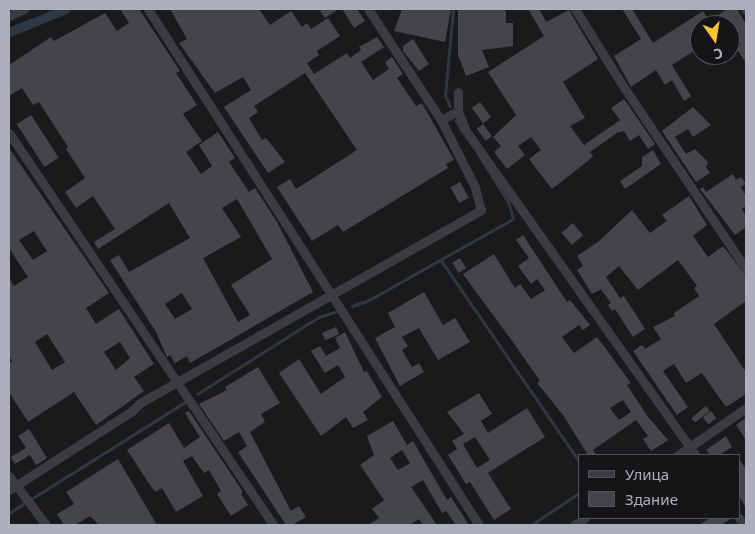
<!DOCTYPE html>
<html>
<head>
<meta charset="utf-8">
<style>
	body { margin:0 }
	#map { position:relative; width:755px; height:534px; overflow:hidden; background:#1a1a1d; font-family:"Noto Sans",sans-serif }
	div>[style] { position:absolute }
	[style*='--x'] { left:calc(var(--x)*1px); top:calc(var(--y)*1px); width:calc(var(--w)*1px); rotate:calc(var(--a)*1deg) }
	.stream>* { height:2.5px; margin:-1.25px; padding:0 1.25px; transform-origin:1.25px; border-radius:1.25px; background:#2f3842 }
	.canal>* { height:9px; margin:-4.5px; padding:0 4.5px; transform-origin:4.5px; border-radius:4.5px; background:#2f3842 }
	.building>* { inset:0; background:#44454a; transform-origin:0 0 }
	.street>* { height:9px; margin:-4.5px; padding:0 4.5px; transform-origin:4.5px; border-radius:4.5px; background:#3b3c42 }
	span { translate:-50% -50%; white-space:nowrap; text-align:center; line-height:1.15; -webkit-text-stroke:4px #151518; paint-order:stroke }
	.frame { position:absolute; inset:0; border:10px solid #acb0bd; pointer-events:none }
	.legend { position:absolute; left:578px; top:454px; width:162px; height:65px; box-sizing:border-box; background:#151518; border:1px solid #51535a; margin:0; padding:6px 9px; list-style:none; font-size:15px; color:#acb0bd }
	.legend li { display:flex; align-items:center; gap:10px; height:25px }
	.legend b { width:25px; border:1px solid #51535a }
	.north { position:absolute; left:690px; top:15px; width:50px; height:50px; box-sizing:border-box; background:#151518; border:1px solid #51535a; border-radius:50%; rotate:167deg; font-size:14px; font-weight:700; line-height:20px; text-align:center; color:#acb0bd }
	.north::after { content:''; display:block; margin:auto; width:18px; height:22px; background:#fdc431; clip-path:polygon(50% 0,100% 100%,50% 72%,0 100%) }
</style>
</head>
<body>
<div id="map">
	<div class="stream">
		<i style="--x:450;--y:107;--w:12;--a:-114"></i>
		<i style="--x:445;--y:96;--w:87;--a:-84.7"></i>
		<i style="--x:456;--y:120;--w:13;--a:61"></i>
		<i style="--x:441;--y:260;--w:244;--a:55.5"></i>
		<i style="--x:352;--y:306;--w:18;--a:-19"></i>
		<i style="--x:369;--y:300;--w:165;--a:-29.4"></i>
		<i style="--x:513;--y:219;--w:18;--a:-106"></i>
		<i style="--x:508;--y:202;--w:54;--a:-122.2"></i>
		<i style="--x:197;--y:394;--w:144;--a:-32.3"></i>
		<i style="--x:319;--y:317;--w:20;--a:-18"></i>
		<i style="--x:9;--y:513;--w:208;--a:-32.2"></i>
		<i style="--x:531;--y:525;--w:58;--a:-33.7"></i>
	</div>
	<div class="canal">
		<i style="--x:9;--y:32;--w:61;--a:-22"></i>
	</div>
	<div class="building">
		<i style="clip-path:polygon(evenodd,120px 9px,139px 9px,180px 71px,176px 73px,197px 105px,183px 114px,202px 141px,186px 152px,201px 174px,212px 166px,199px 145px,218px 132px,235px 158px,229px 162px,249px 192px,255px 188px,277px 222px,313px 292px,190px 363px,187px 356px,175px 363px,170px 355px,167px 357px,156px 332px,110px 260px,119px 255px,129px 272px,190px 238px,169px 203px,98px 249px,94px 242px,115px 229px,93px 196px,76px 208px,65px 192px,85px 178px,66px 149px,68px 147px,39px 102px,33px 105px,22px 88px,9px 96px,9px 65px,51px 37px,54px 41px,105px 13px,117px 31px,129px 23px,120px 9px,237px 199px,272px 259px,231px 285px,250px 315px,238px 322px,203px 258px,241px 237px,222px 208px,237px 199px,120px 9px,182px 293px,192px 309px,175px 319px,165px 304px,182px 293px)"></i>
		<i style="clip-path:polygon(170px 9px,259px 9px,270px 25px,291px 11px,302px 27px,307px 23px,311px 29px,328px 18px,340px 36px,317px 51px,319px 55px,307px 63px,314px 74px,347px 53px,350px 58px,361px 50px,359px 47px,377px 37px,384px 47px,361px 62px,373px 80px,389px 69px,385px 62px,392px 57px,403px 74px,397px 78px,416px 106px,422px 103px,454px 160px,446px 164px,448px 168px,343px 232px,338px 225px,312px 241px,277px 187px,290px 179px,296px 189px,357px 150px,305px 73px,254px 106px,258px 112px,249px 118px,262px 140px,266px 138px,285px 162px,268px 173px,224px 107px,251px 90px,243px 77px,215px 93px,179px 43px,187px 39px)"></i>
		<i style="clip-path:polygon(324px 9px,338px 9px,325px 18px,320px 11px)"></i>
		<i style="clip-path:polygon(342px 9px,357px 9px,365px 21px,354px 28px)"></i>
		<i style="clip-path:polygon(402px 9px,451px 9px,445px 42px,394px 31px)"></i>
		<i style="clip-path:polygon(458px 9px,502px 9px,506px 11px,506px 23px,513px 23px,513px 46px,482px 50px,489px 67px,466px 76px,458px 55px)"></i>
		<i style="clip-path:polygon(528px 9px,539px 9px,546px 22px,569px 10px,598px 59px,563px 82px,585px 118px,570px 126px,584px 145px,620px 120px,611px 108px,624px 99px,655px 144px,648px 149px,639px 135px,630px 141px,624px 131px,617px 133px,590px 152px,593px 156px,589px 160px,552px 189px,529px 159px,541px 150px,531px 137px,518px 146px,525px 155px,507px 169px,494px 152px,501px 146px,493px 137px,516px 115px,488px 72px,544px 36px)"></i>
		<i style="clip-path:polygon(622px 9px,632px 9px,653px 43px,703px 11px,709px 21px,727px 9px,737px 9px,746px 24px,746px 63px,736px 48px,741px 44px,733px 33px,730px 35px,730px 25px,700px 25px,700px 47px,672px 65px,691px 96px,684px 101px,672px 80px,665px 85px,656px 70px,631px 87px,614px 56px,641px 39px)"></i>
		<i style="clip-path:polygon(413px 39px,429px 64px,419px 71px,403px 51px,403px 46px)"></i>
		<i style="left:480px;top:102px;width:19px;height:10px;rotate:54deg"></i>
		<i style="clip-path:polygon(693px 107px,711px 125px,693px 137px,688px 129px,675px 137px,686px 154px,695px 149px,708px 162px,706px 167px,710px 173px,696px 182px,662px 131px)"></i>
		<i style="left:31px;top:115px;width:51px;height:17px;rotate:57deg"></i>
		<i style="left:483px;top:124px;width:15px;height:8px;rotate:53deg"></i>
		<i style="clip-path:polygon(evenodd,9px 148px,109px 293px,86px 308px,96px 324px,119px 309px,154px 364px,134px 377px,144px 391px,96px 425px,74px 392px,28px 422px,9px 392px,9px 364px,12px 361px,9px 356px,9px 278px,14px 286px,28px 277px,9px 248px,9px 148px,34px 231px,47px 251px,33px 260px,19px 240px,34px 231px,9px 148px,47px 334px,65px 362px,52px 370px,35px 342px,47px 334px,9px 148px,120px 342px,130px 358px,116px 370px,104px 352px,120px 342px)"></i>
		<i style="clip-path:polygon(653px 150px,661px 164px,625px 189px,620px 181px,642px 166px,642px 157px)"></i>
		<i style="clip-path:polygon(733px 174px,736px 180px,741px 177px,746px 184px,741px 187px,746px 196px,746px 206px,742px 209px,746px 216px,746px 227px,735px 235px,700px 189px,703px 187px,706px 192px)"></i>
		<i style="left:460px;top:182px;width:18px;height:11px;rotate:61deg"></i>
		<i style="clip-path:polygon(689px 196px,707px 225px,693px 236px,708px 257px,723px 246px,746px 276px,746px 301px,714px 324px,746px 372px,746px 394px,726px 407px,702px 373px,686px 383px,674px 364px,663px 371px,688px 407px,677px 415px,633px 351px,642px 345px,645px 349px,661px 339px,653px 327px,675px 316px,674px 313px,699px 296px,694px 288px,697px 286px,678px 260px,638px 290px,619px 266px,606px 277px,620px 298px,624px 296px,645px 329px,633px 337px,615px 309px,612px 311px,608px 305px,611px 303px,601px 289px,592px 294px,577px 270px,583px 266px,577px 256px,598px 242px,632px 210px,650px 233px,667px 221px,662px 215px)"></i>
		<i style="left:573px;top:223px;width:16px;height:15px;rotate:50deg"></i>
		<i style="clip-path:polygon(evenodd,523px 235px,567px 302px,570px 300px,590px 325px,583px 330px,579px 325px,562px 337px,574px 353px,597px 337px,631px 383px,627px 385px,648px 417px,668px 440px,651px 451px,643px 439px,648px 436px,636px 420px,593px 450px,596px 455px,588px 455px,563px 415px,537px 383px,540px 381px,515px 345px,463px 274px,494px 254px,515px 288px,520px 284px,531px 299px,545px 290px,537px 279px,531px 284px,518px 266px,529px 258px,516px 240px,523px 235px,623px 400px,631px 412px,619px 420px,610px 408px,623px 400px)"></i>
		<i style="left:460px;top:258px;width:12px;height:9px;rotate:59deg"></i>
		<i style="clip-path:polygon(424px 292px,443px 325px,455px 318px,470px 342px,438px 360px,419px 328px,402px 337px,408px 346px,402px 350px,412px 367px,419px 363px,424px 372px,400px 386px,375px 338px,395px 327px,388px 313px)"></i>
		<i style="left:336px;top:327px;width:8px;height:15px;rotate:67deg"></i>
		<i style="clip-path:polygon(345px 332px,364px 372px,367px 371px,382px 397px,363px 412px,368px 420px,353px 428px,346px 417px,321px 436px,279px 373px,299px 359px,321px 394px,345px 377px,338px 365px,325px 373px,311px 351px,320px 346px,326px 356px,340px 348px,335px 338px)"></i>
		<i style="clip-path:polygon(258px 367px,280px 403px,261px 414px,265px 422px,250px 432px,291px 511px,299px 506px,306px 517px,292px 525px,286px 525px,238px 452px,247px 446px,239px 432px,224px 441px,199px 404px,227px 390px,225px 387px)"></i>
		<i style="clip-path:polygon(evenodd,479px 393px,492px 414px,481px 421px,488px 433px,527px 408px,545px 437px,488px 473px,511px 509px,494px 520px,470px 482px,466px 484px,448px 455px,457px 449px,452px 441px,464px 434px,447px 412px,479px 393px,475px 437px,490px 460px,477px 468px,463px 444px,475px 437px)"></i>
		<i style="left:706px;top:406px;width:6px;height:19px;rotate:51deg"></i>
		<i style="clip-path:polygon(189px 411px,243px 492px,241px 494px,248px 505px,231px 516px,217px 494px,221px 491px,209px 470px,204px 473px,192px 456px,183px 461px,203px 496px,176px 512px,162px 488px,156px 492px,152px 488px,127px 450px,169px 423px,184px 448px,200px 437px,185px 413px)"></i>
		<i style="left:711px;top:411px;width:9px;height:10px;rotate:54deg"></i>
		<i style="clip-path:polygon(746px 418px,746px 440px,736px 425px)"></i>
		<i style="clip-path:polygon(evenodd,393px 421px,407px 445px,413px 441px,447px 500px,451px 497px,469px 525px,456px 525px,446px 511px,442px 513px,423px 480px,411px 487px,437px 525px,423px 525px,419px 519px,410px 525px,368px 525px,379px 518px,372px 509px,384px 500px,360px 465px,374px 455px,367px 436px,393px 421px,402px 450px,410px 463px,398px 470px,390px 458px,402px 450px)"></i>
		<i style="clip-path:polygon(29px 429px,47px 458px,36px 465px,30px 455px,15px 464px,11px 457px,26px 448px,18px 436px)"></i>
		<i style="clip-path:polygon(726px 436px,732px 447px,719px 455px,710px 455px,706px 450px)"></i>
		<i style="clip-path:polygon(118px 459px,157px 525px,99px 525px,90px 516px,75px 525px,64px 525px,57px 514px,74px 504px,66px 492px)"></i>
		<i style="clip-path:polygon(739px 459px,746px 469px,746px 508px,739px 496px)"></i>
		<i style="clip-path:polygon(710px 518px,732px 518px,721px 525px,699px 525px)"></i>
	</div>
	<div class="street">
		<i style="--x:148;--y:9;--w:613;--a:57.32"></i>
		<i style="--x:575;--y:9;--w:87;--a:58.1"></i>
		<i style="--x:621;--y:83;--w:224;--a:56.1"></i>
		<i style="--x:746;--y:9;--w:1;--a:90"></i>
		<i style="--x:9;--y:16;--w:17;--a:-25"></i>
		<i style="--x:458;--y:92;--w:19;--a:90"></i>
		<i style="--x:458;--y:111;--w:22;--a:68"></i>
		<i style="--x:466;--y:131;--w:397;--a:54.7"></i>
		<i style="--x:441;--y:120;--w:19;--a:-28"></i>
		<i style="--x:9;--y:133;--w:473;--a:56"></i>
		<i style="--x:678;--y:455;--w:83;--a:-34.7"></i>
		<i style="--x:9;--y:476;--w:61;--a:52.9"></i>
		<i style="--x:9;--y:490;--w:146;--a:-32.7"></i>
		<i style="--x:132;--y:411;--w:11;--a:-45"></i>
		<i style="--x:140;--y:403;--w:392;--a:-29.5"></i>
		<i style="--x:481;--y:210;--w:24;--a:-105"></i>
		<i style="--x:475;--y:187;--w:75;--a:-116.9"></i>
		<i style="--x:441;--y:120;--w:133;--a:-123.3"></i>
		<i style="--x:739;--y:518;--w:9;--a:54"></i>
		<i style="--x:574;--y:525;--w:13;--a:-32"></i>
	</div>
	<div class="frame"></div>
	<ul class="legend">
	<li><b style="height:6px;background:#3b3c42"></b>Улица</li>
	<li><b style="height:14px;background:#44454a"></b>Здание</li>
	</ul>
	<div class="north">С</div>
</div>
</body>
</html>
